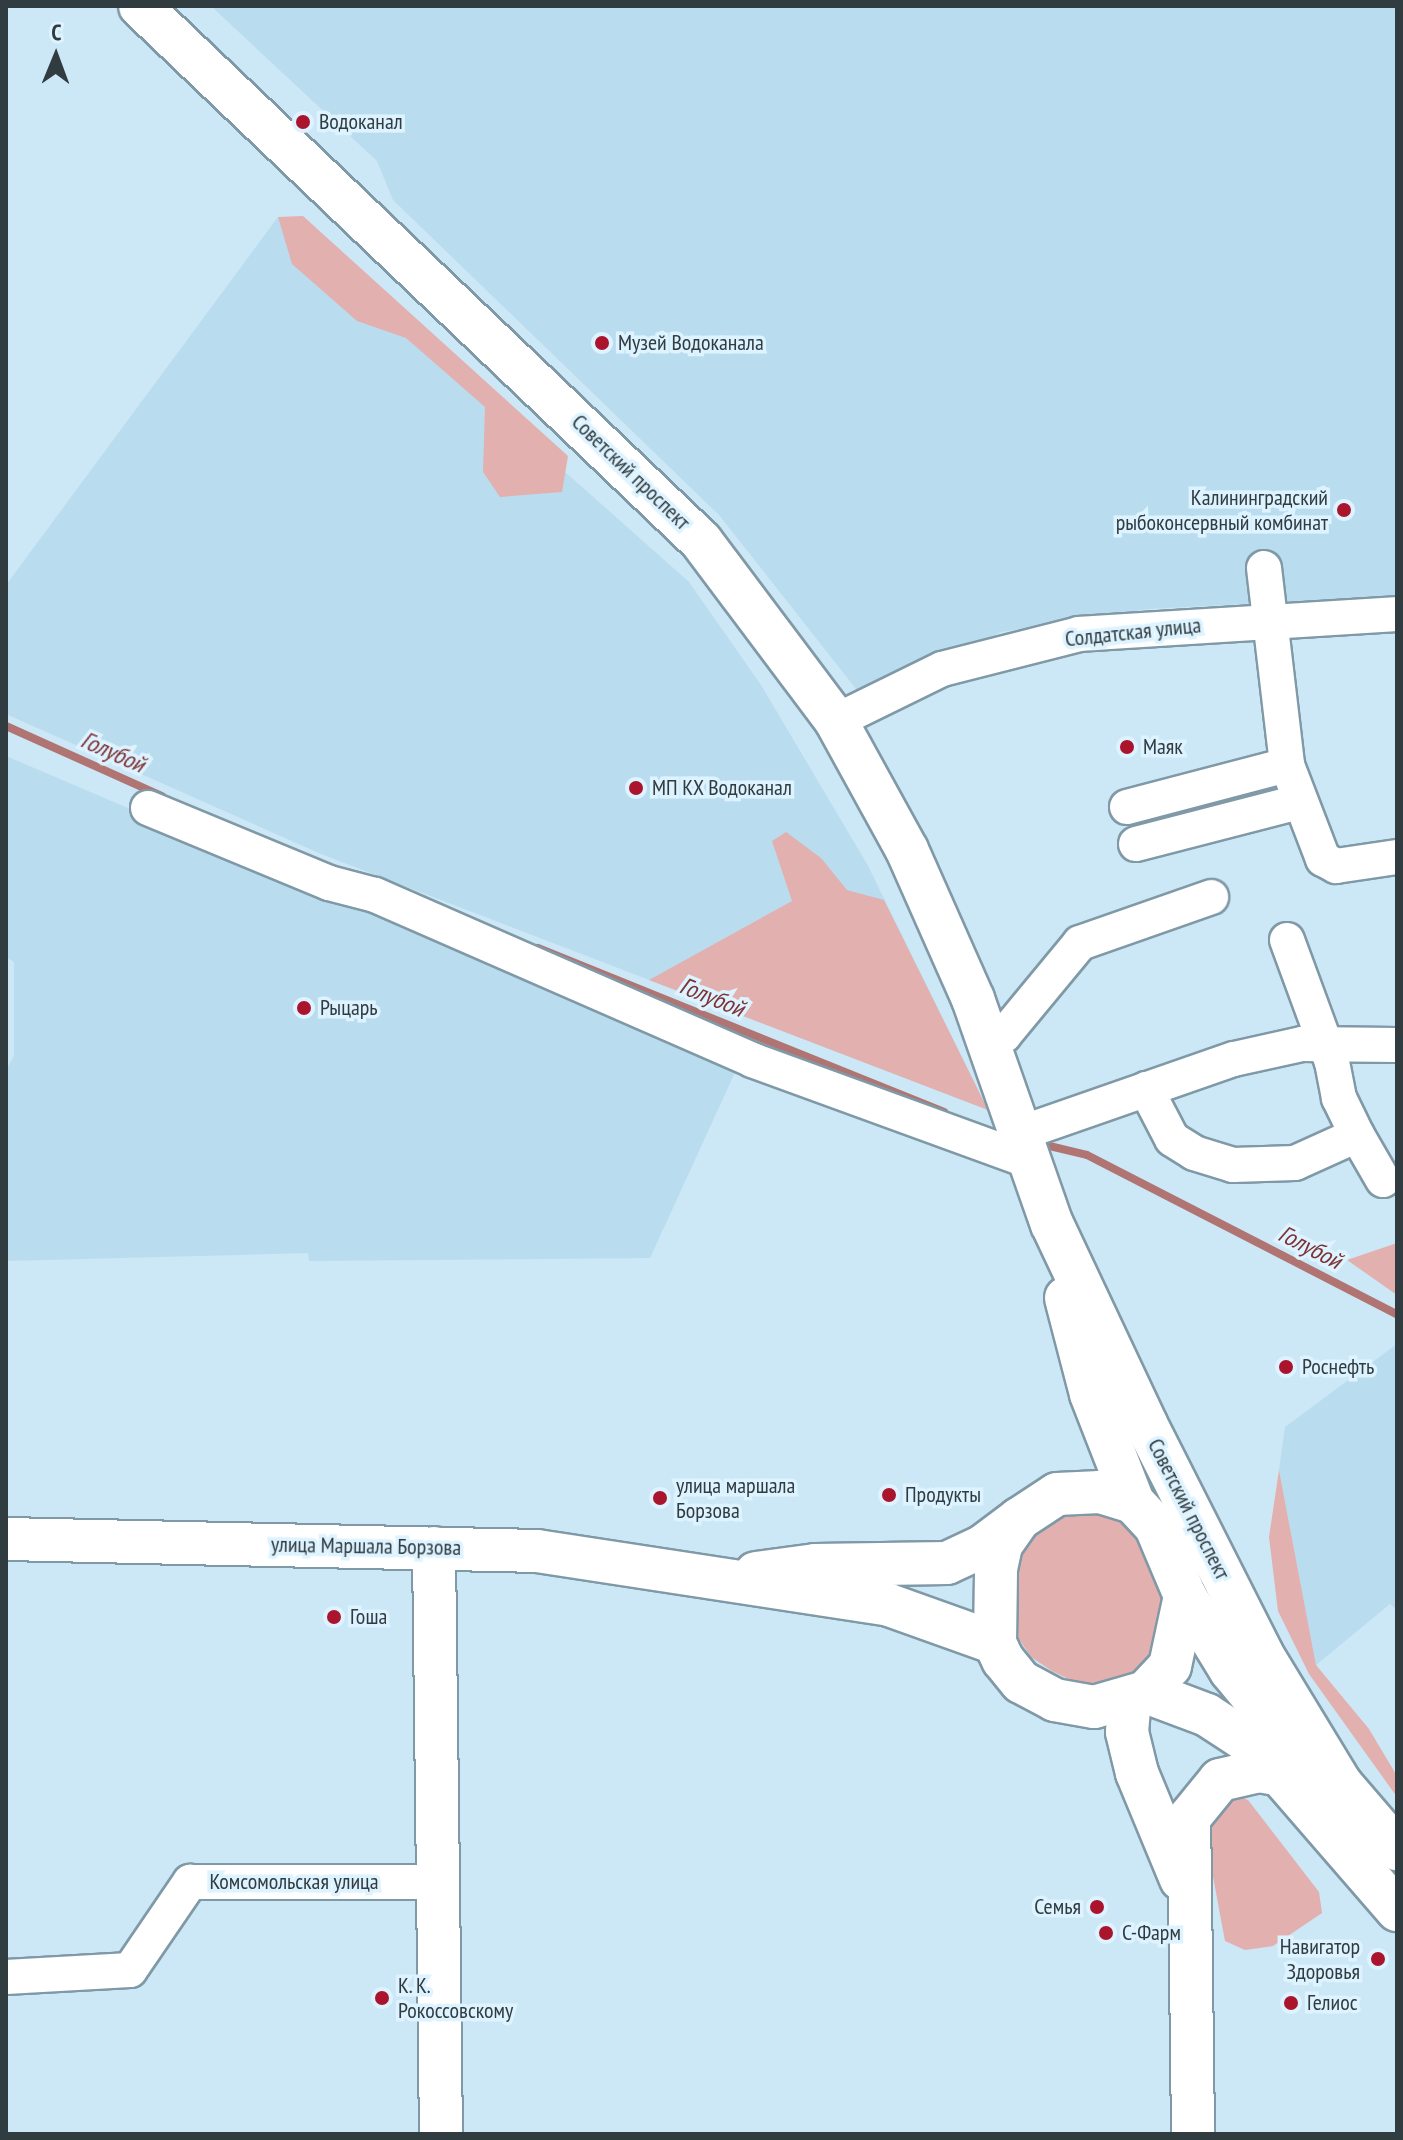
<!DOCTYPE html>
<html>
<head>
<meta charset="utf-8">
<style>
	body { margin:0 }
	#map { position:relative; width:1403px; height:2140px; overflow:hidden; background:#cce7f5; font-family:"PT Sans Narrow",sans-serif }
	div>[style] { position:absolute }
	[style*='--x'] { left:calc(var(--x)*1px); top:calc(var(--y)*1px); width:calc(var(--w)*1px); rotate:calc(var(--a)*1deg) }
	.built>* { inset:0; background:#badcef }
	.green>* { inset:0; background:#e2b0af }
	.stream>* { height:8px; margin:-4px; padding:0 4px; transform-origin:4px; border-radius:4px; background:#b07573 }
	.roads { filter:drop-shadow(2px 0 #8099a7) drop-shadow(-2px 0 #8099a7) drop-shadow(0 2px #8099a7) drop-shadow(0 -2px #8099a7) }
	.minor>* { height:34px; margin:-17px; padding:0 17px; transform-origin:17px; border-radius:17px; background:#fff }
	.major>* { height:42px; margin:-21px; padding:0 21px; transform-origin:21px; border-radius:21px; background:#fff }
	.dots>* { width:22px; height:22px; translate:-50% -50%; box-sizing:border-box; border:4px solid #ddf3ff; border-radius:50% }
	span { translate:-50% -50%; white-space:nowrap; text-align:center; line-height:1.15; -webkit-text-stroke:7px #ddf3ff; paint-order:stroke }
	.poi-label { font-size:22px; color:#313c41 }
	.left { translate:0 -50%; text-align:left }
	.right { translate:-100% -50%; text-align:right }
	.street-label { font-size:22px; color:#313c41 }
	.water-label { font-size:24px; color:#7d3234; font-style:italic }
	.frame { position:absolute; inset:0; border:8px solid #313c41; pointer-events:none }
	.north { position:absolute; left:16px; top:16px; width:80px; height:80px; -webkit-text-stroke:6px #ddf3ff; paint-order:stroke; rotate:1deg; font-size:22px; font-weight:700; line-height:32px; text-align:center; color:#313c41 }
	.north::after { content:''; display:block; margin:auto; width:28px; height:36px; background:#313c41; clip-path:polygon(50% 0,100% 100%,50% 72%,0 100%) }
</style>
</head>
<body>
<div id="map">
	<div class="built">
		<i style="clip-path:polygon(211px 6px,1397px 6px,1397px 596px,1148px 609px,1001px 632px,864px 699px,719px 515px,393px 200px,377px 161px)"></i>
		<i style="clip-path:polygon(278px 217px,689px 582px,761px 685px,867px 864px,988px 1110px,321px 854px,6px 714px,6px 585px)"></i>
		<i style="clip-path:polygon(6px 756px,737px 1068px,650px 1258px,309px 1261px,308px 1253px,6px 1261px,6px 1070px,14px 1056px,14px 962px,6px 957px)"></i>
		<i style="clip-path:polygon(1397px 1344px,1397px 1610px,1390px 1604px,1316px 1665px,1279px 1470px,1285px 1427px)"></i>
	</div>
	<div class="green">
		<i style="clip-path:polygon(303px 216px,568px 456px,562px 492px,500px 497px,483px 472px,485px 407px,406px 338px,357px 321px,292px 264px,278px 217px)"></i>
		<i style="clip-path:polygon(786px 832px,821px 858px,847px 890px,884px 900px,988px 1110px,649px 980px,792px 901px,772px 841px)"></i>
		<i style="clip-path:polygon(1397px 1243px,1397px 1295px,1347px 1260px)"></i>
		<i style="clip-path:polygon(1279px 1470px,1316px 1665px,1369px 1729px,1397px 1776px,1397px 1797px,1309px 1674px,1278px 1611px,1269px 1537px)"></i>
		<i style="clip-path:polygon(1073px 1509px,1106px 1512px,1131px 1526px,1146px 1543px,1167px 1597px,1157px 1652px,1138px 1672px,1110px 1684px,1077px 1683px,1052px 1671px,1031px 1657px,1013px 1630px,1014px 1564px,1025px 1539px,1043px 1521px)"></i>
		<i style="clip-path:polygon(1234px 1794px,1248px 1800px,1319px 1892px,1322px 1913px,1273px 1946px,1245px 1950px,1225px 1941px,1203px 1823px)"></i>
	</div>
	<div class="stream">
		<i style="--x:6;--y:726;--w:171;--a:24.2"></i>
		<i style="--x:538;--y:948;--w:438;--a:22"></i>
		<i style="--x:1037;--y:1143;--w:51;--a:13.5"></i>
		<i style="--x:1087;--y:1155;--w:348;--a:27.2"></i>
	</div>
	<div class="roads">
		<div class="minor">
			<i style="--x:1264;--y:568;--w:198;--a:83.3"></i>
			<i style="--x:1287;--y:765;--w:101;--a:69"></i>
			<i style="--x:1323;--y:859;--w:15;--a:28"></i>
			<i style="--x:1336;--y:866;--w:62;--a:-8.4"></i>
			<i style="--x:836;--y:721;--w:118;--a:-26.1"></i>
			<i style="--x:942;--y:669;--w:141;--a:-14.3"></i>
			<i style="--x:1079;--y:634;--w:319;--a:-3.6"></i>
			<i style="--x:1127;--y:807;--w:165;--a:-14.7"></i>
			<i style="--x:148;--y:808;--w:196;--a:22.5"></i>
			<i style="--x:329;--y:883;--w:48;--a:14.6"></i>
			<i style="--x:375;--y:895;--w:412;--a:23.6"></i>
			<i style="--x:752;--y:1060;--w:298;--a:20"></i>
			<i style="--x:1136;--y:844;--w:167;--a:-14.5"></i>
			<i style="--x:1287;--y:940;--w:130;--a:69.8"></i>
			<i style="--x:1332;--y:1062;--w:37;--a:79"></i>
			<i style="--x:1339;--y:1098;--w:41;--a:64.1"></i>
			<i style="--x:989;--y:1039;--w:16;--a:-15"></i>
			<i style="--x:1004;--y:1035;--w:119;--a:-50.4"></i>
			<i style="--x:1080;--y:943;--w:139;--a:-19.3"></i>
			<i style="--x:1146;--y:1089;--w:56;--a:62.5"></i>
			<i style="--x:1172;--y:1139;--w:26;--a:32"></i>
			<i style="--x:1194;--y:1153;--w:41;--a:17.1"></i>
			<i style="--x:1233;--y:1165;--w:62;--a:-1.8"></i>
			<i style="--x:1295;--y:1163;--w:68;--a:-24.3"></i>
			<i style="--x:1357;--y:1135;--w:52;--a:60"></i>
			<i style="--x:1021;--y:1133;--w:225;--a:-19.2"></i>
			<i style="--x:1234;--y:1059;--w:70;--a:-12.4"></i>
			<i style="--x:1302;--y:1044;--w:95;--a:0.6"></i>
			<i style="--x:6;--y:1977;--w:124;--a:-3.2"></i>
			<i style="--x:130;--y:1970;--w:107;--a:-55.7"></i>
			<i style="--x:190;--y:1882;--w:245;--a:0"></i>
		</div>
		<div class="major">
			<i style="--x:140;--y:6;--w:775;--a:43.64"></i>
			<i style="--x:701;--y:541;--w:225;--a:53.1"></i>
			<i style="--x:836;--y:721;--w:147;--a:61.2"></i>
			<i style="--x:907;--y:850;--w:163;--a:66.1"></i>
			<i style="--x:973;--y:999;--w:238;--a:70.7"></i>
			<i style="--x:1052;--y:1224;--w:221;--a:64.8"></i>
			<i style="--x:1146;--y:1424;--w:258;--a:63.2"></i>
			<i style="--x:1262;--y:1654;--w:152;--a:58.7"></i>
			<i style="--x:1066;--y:1298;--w:99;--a:75.4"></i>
			<i style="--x:1091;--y:1394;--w:116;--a:68.7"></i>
			<i style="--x:6;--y:1539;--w:531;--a:1.29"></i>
			<i style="--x:537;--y:1551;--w:356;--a:8.7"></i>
			<i style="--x:889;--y:1605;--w:113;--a:19.7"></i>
			<i style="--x:434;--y:1548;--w:586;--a:89.32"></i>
			<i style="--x:756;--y:1573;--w:60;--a:-7.7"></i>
			<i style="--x:815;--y:1565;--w:132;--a:-0.9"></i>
			<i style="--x:947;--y:1563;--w:40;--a:-25"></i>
			<i style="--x:983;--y:1546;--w:45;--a:-36.9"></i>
			<i style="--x:1019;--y:1519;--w:45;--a:-33.3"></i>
			<i style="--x:1057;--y:1494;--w:43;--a:-2.7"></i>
			<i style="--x:1100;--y:1492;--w:34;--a:17"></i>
			<i style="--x:1133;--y:1502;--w:34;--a:47"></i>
			<i style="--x:1156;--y:1527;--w:75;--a:67.2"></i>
			<i style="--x:1185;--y:1596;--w:72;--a:102.1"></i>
			<i style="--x:1170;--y:1666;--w:35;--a:133"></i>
			<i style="--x:1146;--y:1692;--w:54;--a:163.9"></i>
			<i style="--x:1094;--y:1707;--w:40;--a:-170"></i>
			<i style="--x:1055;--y:1700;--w:38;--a:-152"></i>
			<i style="--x:1021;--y:1682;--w:28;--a:-129"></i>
			<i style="--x:1003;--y:1660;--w:19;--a:-115"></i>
			<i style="--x:995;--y:1643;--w:74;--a:-89.2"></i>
			<i style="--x:996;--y:1569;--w:25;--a:-78"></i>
			<i style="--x:1001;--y:1545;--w:32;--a:-55"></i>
			<i style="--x:1185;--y:1596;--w:88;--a:58.5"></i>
			<i style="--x:1231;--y:1671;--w:104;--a:50.5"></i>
			<i style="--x:1297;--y:1751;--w:55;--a:36.9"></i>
			<i style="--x:1341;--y:1784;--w:86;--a:49.3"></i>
			<i style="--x:1146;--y:1692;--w:65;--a:20.7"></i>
			<i style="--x:1207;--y:1715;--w:59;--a:33.1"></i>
			<i style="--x:1256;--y:1747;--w:216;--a:49.1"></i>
			<i style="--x:1130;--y:1698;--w:34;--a:95"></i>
			<i style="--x:1127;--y:1732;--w:42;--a:76.3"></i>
			<i style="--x:1137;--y:1773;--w:115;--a:67.5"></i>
			<i style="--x:1193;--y:2134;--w:316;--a:-90.7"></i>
			<i style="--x:1189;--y:1818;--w:49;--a:-50.8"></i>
			<i style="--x:1220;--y:1780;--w:40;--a:-13"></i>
			<i style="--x:1259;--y:1771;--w:22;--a:10"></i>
		</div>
	</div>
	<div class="dots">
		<i style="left:303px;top:122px;background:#aa142c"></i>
		<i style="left:602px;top:343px;background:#aa142c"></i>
		<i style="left:1344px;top:510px;background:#aa142c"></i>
		<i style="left:1127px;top:747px;background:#aa142c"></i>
		<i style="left:636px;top:788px;background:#aa142c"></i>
		<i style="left:304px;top:1008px;background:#aa142c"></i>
		<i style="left:1286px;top:1367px;background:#aa142c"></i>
		<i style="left:889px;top:1495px;background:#aa142c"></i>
		<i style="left:660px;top:1498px;background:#aa142c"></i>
		<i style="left:334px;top:1617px;background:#aa142c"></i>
		<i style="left:1097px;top:1907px;background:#aa142c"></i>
		<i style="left:1106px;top:1933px;background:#aa142c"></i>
		<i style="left:1378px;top:1959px;background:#aa142c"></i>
		<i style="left:382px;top:1998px;background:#aa142c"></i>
		<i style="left:1291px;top:2003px;background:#aa142c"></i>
	</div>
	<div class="poi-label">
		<span class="left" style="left:319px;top:122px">Водоканал</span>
		<span class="left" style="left:618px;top:343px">Музей Водоканала</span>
		<span class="right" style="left:1328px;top:510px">Калининградский<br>рыбоконсервный комбинат</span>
		<span class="left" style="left:1143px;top:747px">Маяк</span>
		<span class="left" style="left:652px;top:788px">МП КХ Водоканал</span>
		<span class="left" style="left:320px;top:1008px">Рыцарь</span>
		<span class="left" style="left:1302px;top:1367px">Роснефть</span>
		<span class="left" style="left:676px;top:1498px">улица маршала<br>Борзова</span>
		<span class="left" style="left:905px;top:1495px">Продукты</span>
		<span class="left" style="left:350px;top:1617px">Гоша</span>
		<span class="right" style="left:1081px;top:1907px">Семья</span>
		<span class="left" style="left:1122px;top:1933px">С-Фарм</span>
		<span class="right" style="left:1360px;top:1959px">Навигатор<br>Здоровья</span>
		<span class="left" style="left:398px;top:1998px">К. К.<br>Рокоссовскому</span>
		<span class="left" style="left:1307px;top:2003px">Гелиос</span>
	</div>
	<div class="street-label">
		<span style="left:631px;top:472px;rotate:44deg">Советский проспект</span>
		<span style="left:1133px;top:632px;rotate:-6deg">Солдатская улица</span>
		<span style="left:1189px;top:1509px;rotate:63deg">Советский проспект</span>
		<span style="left:366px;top:1546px;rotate:1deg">улица Маршала Борзова</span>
		<span style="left:294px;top:1882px">Комсомольская улица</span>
	</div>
	<div class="water-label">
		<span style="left:113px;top:752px;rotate:24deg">Голубой</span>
		<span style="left:712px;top:997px;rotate:22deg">Голубой</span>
		<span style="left:1310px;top:1247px;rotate:27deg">Голубой</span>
	</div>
	<div class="frame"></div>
	<div class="north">С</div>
</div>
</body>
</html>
